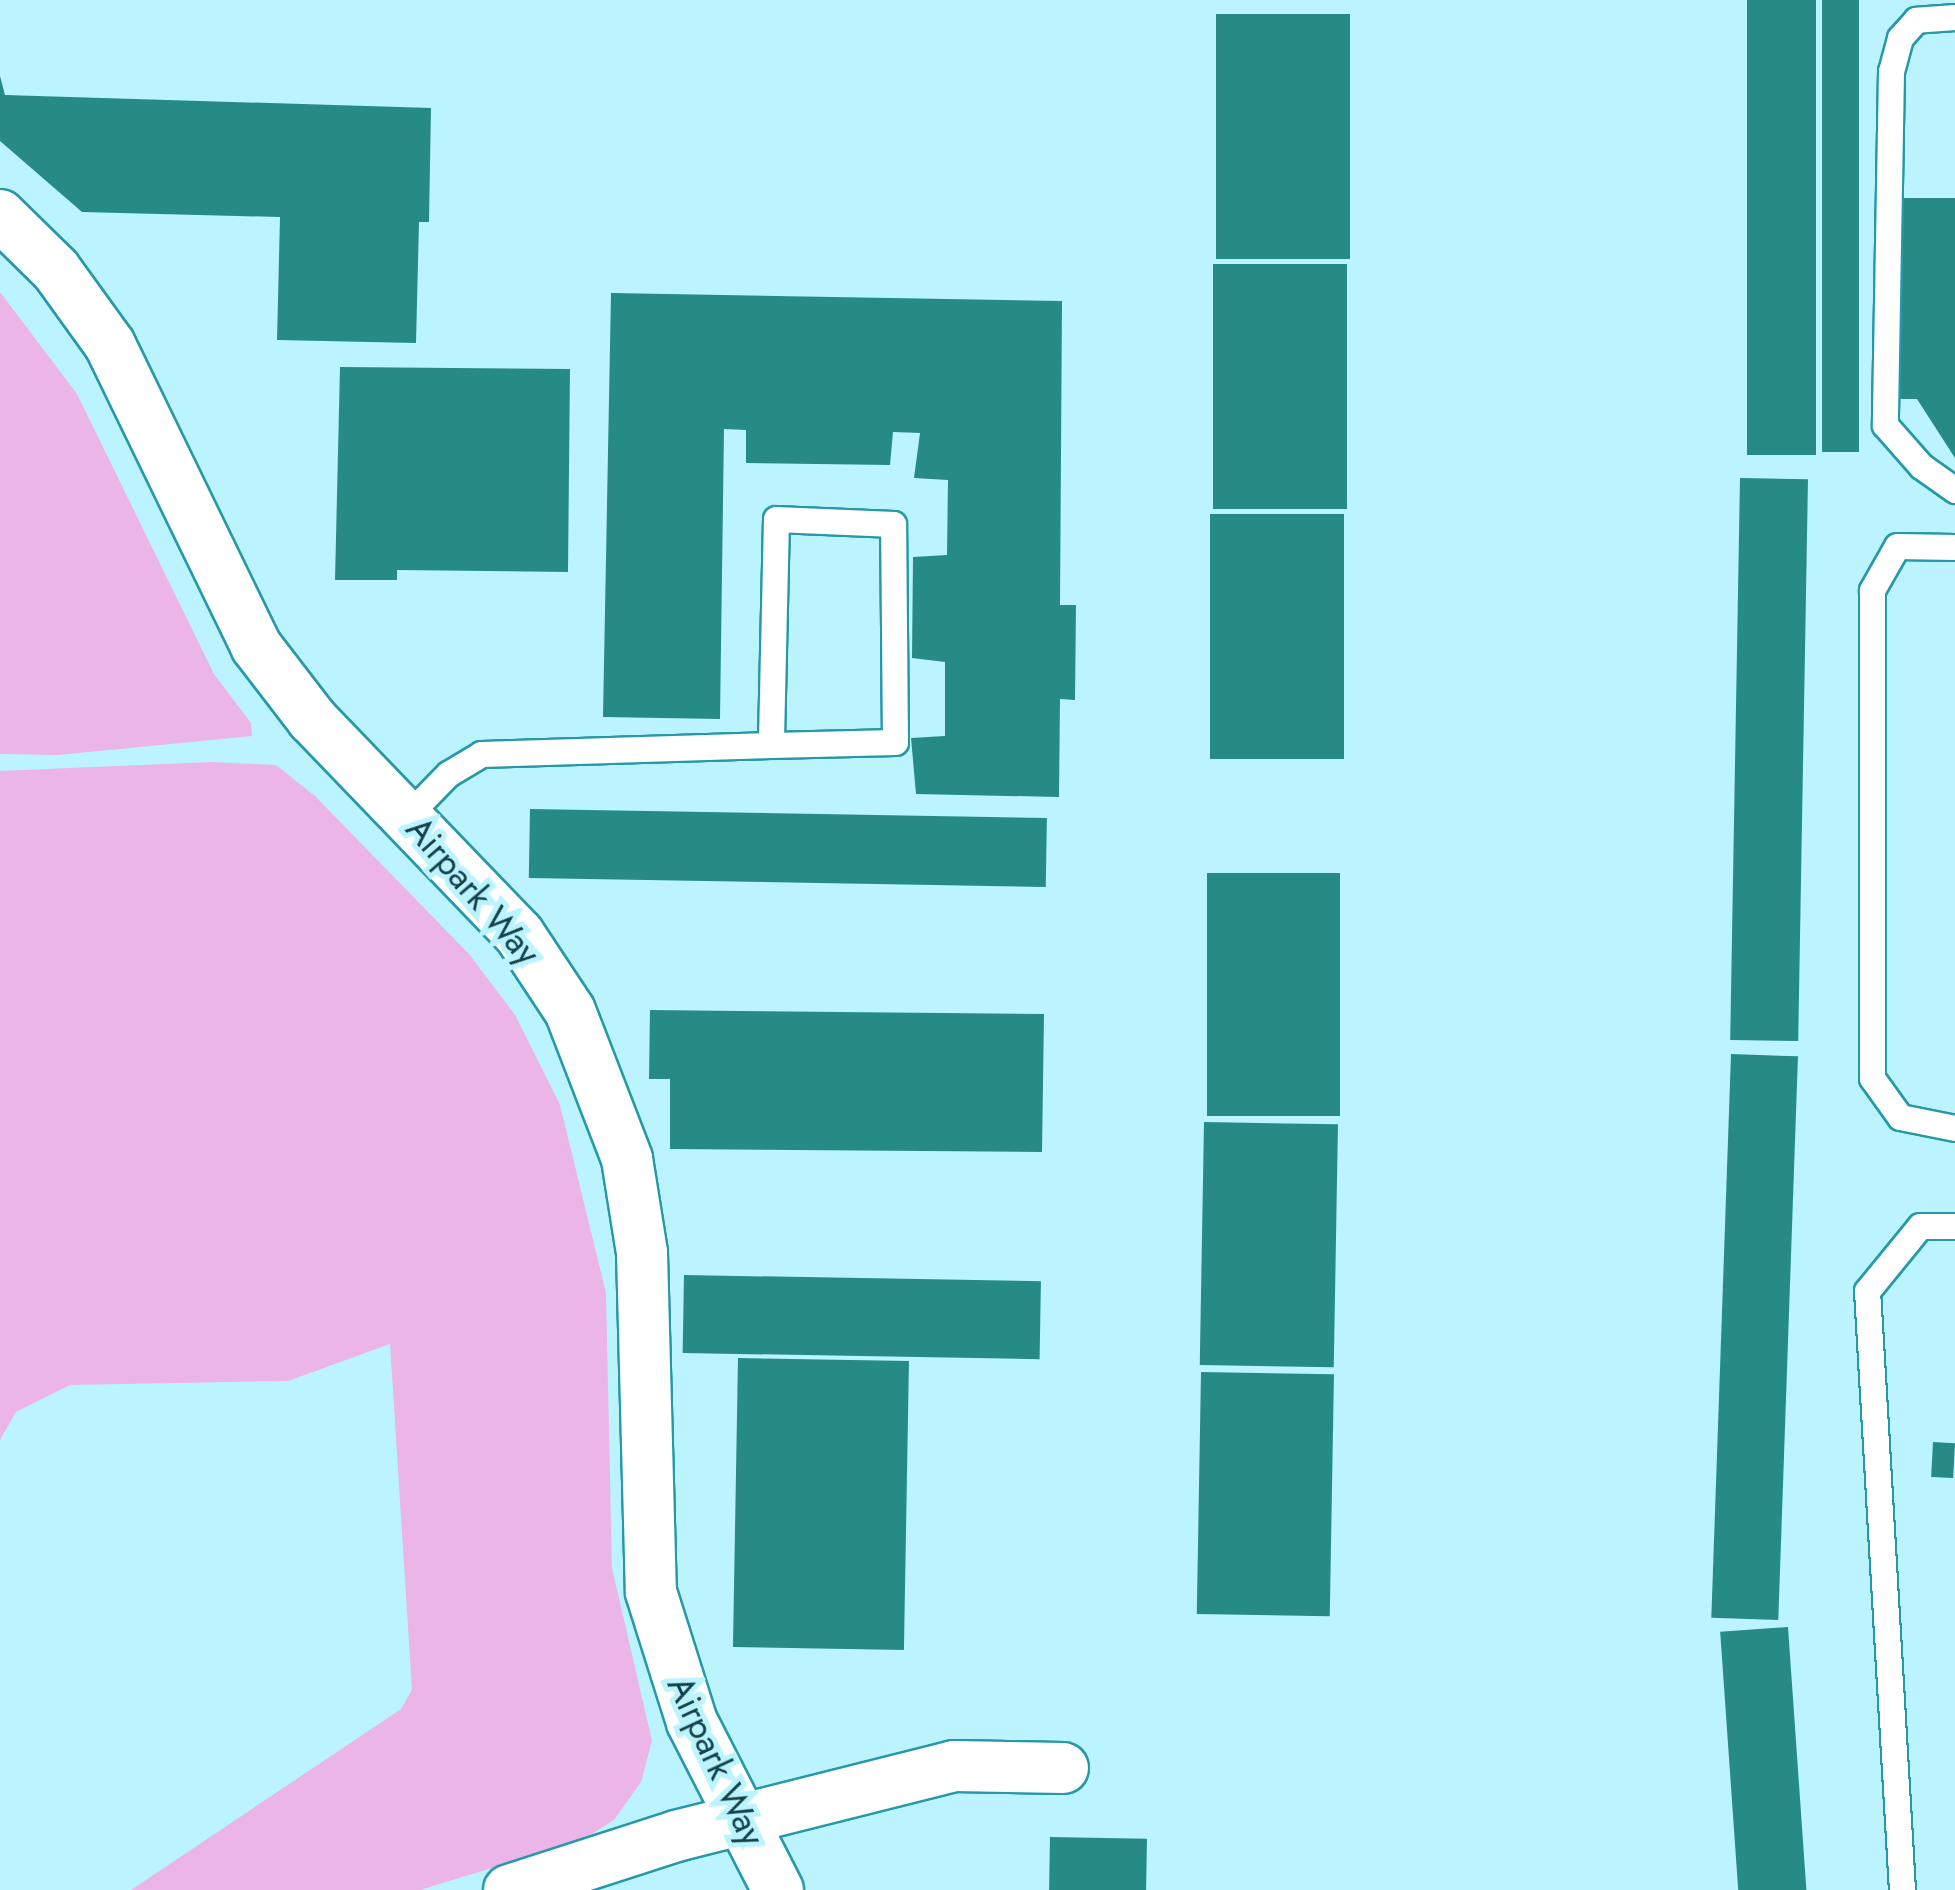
<!DOCTYPE html>
<html>
<head>
<meta charset="utf-8">
<style>
	body { margin:0 }
	#map { position:relative; width:1955px; height:1890px; overflow:hidden; background:#bbf4fe; font-family:Jost,sans-serif }
	div>[style] { position:absolute }
	[style*='--x'] { left:calc(var(--x)*1px); top:calc(var(--y)*1px); width:calc(var(--w)*1px); rotate:calc(var(--a)*1deg) }
	.green>* { inset:0; background:#ebb5e7 }
	.building>* { inset:0; background:#268b84; transform-origin:0 0 }
	.roads { filter:drop-shadow(2px 0 #2699a9) drop-shadow(-2px 0 #2699a9) drop-shadow(0 2px #2699a9) drop-shadow(0 -2px #2699a9) }
	.service>* { height:25px; margin:-12.5px; padding:0 12.5px; transform-origin:12.5px; border-radius:12.5px; background:#fff }
	.minor>* { height:50px; margin:-25px; padding:0 25px; transform-origin:25px; border-radius:25px; background:#fff }
	span { translate:-50% -50%; white-space:nowrap; text-align:center; line-height:1.15; -webkit-text-stroke:10px #bbf4fe; paint-order:stroke }
	.street-label { font-size:35px; color:#134147 }
</style>
</head>
<body>
<div id="map">
	<div class="green">
		<i style="clip-path:polygon(0 292px,77px 394px,214px 674px,251px 723px,252px 736px,58px 755px,0 754px)"></i>
		<i style="clip-path:polygon(210px 762px,276px 765px,315px 796px,469px 954px,515px 1015px,560px 1105px,606px 1293px,612px 1568px,652px 1741px,641px 1782px,614px 1820px,581px 1841px,420px 1890px,131px 1890px,401px 1709px,412px 1690px,390px 1344px,288px 1381px,70px 1385px,16px 1412px,0 1440px,0 771px)"></i>
	</div>
	<div class="building">
		<i style="left:1747px;top:0;width:69px;height:455px"></i>
		<i style="left:1822px;top:0;width:37px;height:452px"></i>
		<i style="left:1216px;top:14px;width:134px;height:245px"></i>
		<i style="clip-path:polygon(0 76px,5px 95px,431px 108px,429px 222px,419px 222px,416px 343px,277px 340px,280px 217px,82px 212px,0 141px)"></i>
		<i style="clip-path:polygon(1901px 198px,1955px 198px,1955px 458px,1917px 399px,1899px 399px)"></i>
		<i style="left:1213px;top:264px;width:134px;height:245px"></i>
		<i style="clip-path:polygon(611px 293px,1062px 301px,1060px 605px,1076px 605px,1075px 700px,1060px 699px,1059px 797px,916px 794px,911px 738px,945px 736px,945px 662px,912px 658px,913px 557px,947px 555px,948px 480px,914px 478px,920px 433px,893px 432px,890px 465px,746px 463px,746px 430px,724px 429px,720px 719px,603px 717px)"></i>
		<i style="clip-path:polygon(340px 367px,570px 369px,568px 572px,397px 570px,397px 580px,335px 580px)"></i>
		<i style="left:1740px;top:478px;width:68px;height:562px;rotate:1deg"></i>
		<i style="left:1210px;top:514px;width:134px;height:245px"></i>
		<i style="left:530px;top:809px;width:517px;height:69px;rotate:1deg"></i>
		<i style="left:1207px;top:873px;width:133px;height:243px"></i>
		<i style="clip-path:polygon(650px 1010px,1044px 1014px,1042px 1152px,670px 1149px,670px 1079px,649px 1079px)"></i>
		<i style="left:1731px;top:1054px;width:67px;height:564px;rotate:2deg"></i>
		<i style="left:1204px;top:1122px;width:134px;height:243px;rotate:1deg"></i>
		<i style="left:684px;top:1275px;width:357px;height:78px;rotate:1deg"></i>
		<i style="left:738px;top:1358px;width:171px;height:289px;rotate:1deg"></i>
		<i style="left:1201px;top:1372px;width:133px;height:242px;rotate:1deg"></i>
		<i style="left:1933px;top:1442px;width:22px;height:35px;rotate:3deg"></i>
		<i style="left:1788px;top:1627px;width:264px;height:68px;rotate:86deg"></i>
		<i style="left:1050px;top:1837px;width:97px;height:53px;rotate:1deg"></i>
	</div>
	<div class="roads">
		<div class="service">
			<i style="--x:1955;--y:17;--w:39;--a:176"></i>
			<i style="--x:1916;--y:20;--w:24;--a:132"></i>
			<i style="--x:1900;--y:38;--w:34;--a:105"></i>
			<i style="--x:1891;--y:71;--w:354;--a:91"></i>
			<i style="--x:1885;--y:425;--w:55;--a:48.7"></i>
			<i style="--x:1921;--y:466;--w:42;--a:35.2"></i>
			<i style="--x:1955;--y:547;--w:58;--a:-179"></i>
			<i style="--x:1897;--y:546;--w:51;--a:119.6"></i>
			<i style="--x:1872;--y:590;--w:488;--a:90"></i>
			<i style="--x:1872;--y:1078;--w:48;--a:54.3"></i>
			<i style="--x:1900;--y:1117;--w:56;--a:11.3"></i>
			<i style="--x:407;--y:816;--w:59;--a:-45.7"></i>
			<i style="--x:448;--y:774;--w:39;--a:-31"></i>
			<i style="--x:481;--y:754;--w:290;--a:-1.8"></i>
			<i style="--x:771;--y:745;--w:124;--a:-1.4"></i>
			<i style="--x:895;--y:742;--w:218;--a:-90.5"></i>
			<i style="--x:893;--y:524;--w:117;--a:-177.6"></i>
			<i style="--x:776;--y:519;--w:226;--a:91.3"></i>
			<i style="--x:1902;--y:1890;--w:600;--a:-93.34"></i>
			<i style="--x:1867;--y:1291;--w:84;--a:-50.8"></i>
			<i style="--x:1920;--y:1226;--w:35;--a:0"></i>
		</div>
		<div class="minor">
			<i style="--x:0;--y:215;--w:78;--a:44.5"></i>
			<i style="--x:56;--y:270;--w:92;--a:54.2"></i>
			<i style="--x:110;--y:345;--w:335;--a:64.1"></i>
			<i style="--x:256;--y:646;--w:92;--a:52.5"></i>
			<i style="--x:312;--y:719;--w:298;--a:46.1"></i>
			<i style="--x:519;--y:934;--w:92;--a:56.5"></i>
			<i style="--x:570;--y:1011;--w:159;--a:68.9"></i>
			<i style="--x:627;--y:1159;--w:95;--a:80.9"></i>
			<i style="--x:642;--y:1253;--w:339;--a:88.5"></i>
			<i style="--x:651;--y:1592;--w:136;--a:72.5"></i>
			<i style="--x:692;--y:1722;--w:189;--a:62.9"></i>
			<i style="--x:509;--y:1890;--w:176;--a:-17.9"></i>
			<i style="--x:676;--y:1836;--w:287;--a:-14.1"></i>
			<i style="--x:954;--y:1766;--w:109;--a:1.1"></i>
		</div>
	</div>
	<div class="street-label">
		<span style="left:473px;top:891px;rotate:49deg">Airpark Way</span>
		<span style="left:716px;top:1761px;rotate:65deg">Airpark Way</span>
	</div>
</div>
</body>
</html>
